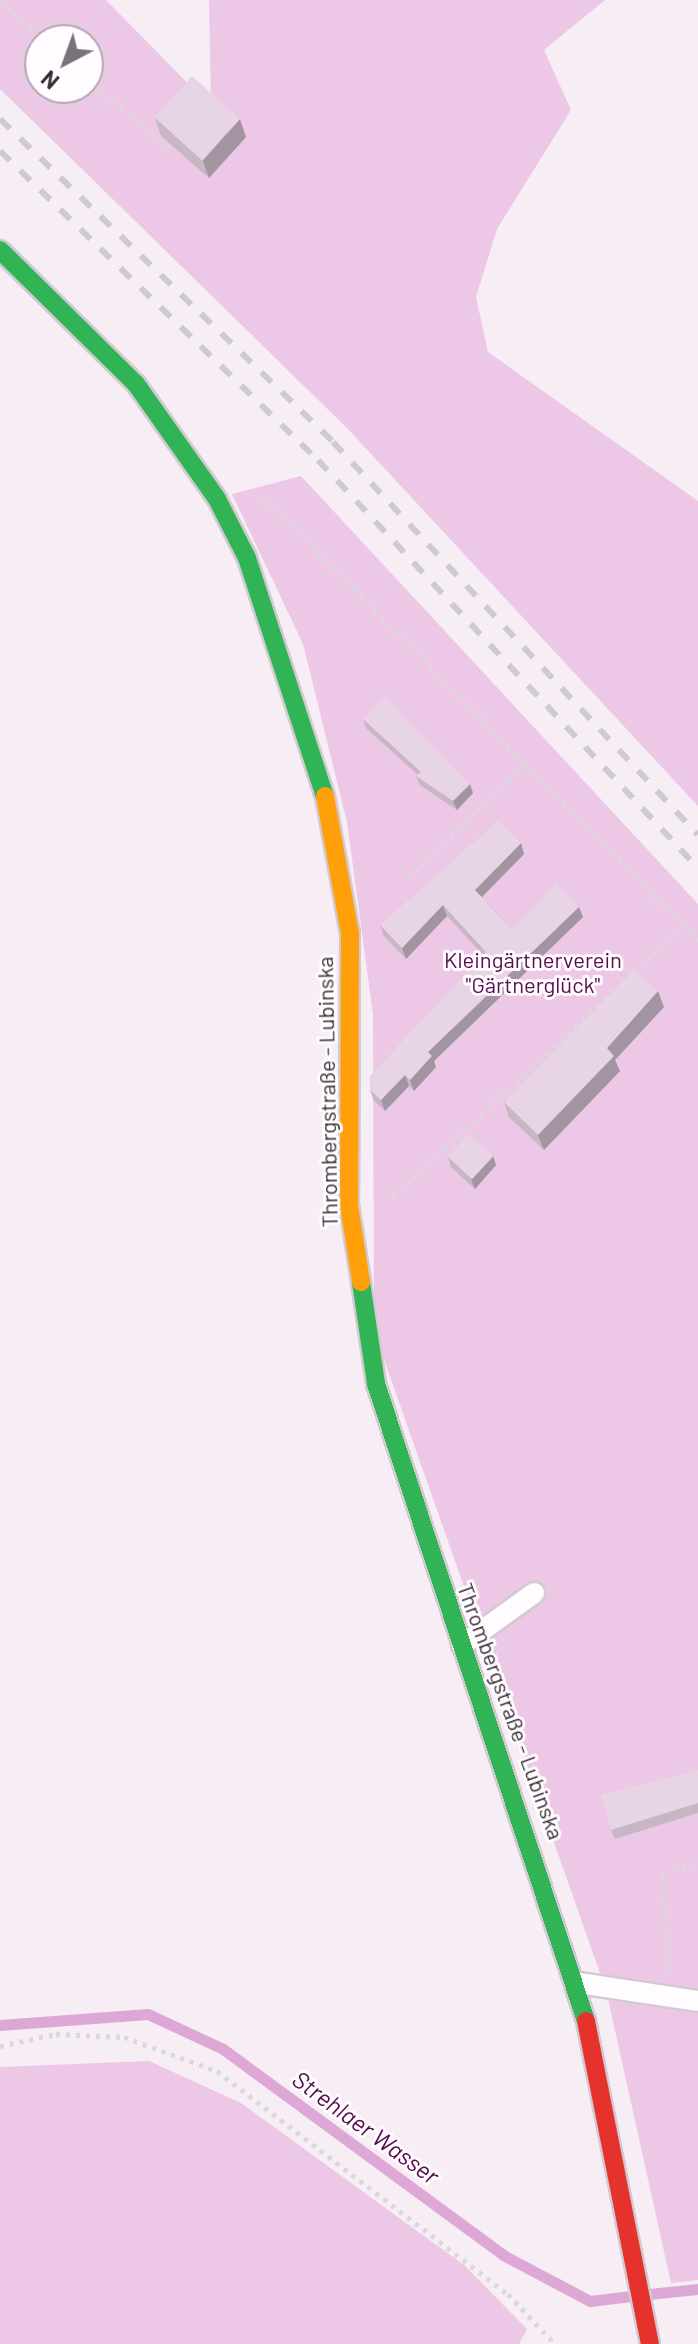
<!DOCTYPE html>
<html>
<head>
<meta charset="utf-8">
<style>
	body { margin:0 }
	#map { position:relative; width:698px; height:2344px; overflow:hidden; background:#f7edf5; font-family:Barlow,sans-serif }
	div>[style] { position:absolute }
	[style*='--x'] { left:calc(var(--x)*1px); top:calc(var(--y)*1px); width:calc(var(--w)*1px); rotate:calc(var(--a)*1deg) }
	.green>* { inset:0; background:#edc7e6 }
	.stream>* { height:11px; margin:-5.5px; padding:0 5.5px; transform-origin:5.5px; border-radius:5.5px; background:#dea8d6 }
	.path>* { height:5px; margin-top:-2.5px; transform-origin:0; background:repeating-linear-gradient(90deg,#dad8da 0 4px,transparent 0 10px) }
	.roads { filter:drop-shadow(2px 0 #d2cad0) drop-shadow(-2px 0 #d2cad0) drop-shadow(0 2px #d2cad0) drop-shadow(0 -2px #d2cad0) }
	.lane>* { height:20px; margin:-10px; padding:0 10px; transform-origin:10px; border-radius:10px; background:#fefcfe }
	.fast>* { height:18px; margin:-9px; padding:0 9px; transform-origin:9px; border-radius:9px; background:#30b455 }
	.slow>* { height:18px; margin:-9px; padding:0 9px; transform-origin:9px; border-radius:9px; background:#ff9f0a }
	.jam>* { height:18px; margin:-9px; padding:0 9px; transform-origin:9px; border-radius:9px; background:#e5322d }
	.rail>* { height:6px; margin-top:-3px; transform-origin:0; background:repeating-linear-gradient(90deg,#cecbcd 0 14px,transparent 0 28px) }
	.wall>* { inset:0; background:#c7b6c4 }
	.shaded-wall>* { inset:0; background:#a294a0 }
	.building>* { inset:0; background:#e7d4e4; transform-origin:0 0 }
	span { translate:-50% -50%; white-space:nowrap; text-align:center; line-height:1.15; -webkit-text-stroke:6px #fffbfe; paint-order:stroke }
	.park-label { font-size:22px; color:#54114e }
	.street-label { font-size:22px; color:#373036 }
	.water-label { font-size:24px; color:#510e4b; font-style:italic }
	.north { position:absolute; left:24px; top:24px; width:80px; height:80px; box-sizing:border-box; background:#fffbfe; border:2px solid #afaaae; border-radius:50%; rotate:221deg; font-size:22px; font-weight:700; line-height:32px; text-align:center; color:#373036 }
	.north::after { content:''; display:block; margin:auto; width:28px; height:36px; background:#7a7279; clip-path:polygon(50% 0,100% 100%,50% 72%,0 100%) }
</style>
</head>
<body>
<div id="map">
	<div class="green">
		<i style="clip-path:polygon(evenodd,0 0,106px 0,211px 107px,209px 0,605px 0,544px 50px,571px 110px,497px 229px,476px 297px,488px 352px,698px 501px,698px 806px,347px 428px,0 89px,0 0,40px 40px,88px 40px,88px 88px,40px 88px,40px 40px)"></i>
		<i style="clip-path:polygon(301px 476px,698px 904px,698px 2280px,671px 2283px,606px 1990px,374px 1331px,373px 1015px,347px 822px,303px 644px,232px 494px)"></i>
		<i style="clip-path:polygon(149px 2061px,241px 2103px,464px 2265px,527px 2329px,519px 2344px,0 2344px,0 2067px)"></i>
	</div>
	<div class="stream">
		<i style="--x:0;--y:2025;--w:148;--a:-4.3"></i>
		<i style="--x:148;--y:2014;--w:83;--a:25"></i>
		<i style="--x:223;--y:2049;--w:348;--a:36.3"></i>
		<i style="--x:503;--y:2255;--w:98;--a:27.9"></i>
		<i style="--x:590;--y:2301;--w:41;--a:-7"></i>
		<i style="--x:649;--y:2294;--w:49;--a:-5.8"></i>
	</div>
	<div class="path">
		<i style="--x:0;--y:0;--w:59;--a:42.9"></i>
		<i style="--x:88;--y:82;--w:105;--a:38.8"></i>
		<i style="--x:262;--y:495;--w:623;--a:45.59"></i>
		<i style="--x:407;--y:879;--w:165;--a:-44"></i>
		<i style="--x:632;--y:974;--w:71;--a:-43.3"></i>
		<i style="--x:392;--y:1198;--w:311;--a:-43"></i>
		<i style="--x:669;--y:1970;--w:97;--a:-94.1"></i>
		<i style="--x:662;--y:1873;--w:37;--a:-13"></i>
		<i style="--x:0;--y:2046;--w:57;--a:-12.1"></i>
		<i style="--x:56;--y:2034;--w:68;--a:2.5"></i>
		<i style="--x:124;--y:2037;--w:99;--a:20.1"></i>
		<i style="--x:217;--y:2071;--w:367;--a:37.5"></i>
		<i style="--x:508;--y:2294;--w:69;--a:46.8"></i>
	</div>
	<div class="roads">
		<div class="lane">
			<i style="--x:462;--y:1645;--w:89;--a:-35.8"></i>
			<i style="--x:579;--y:1983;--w:120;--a:8.6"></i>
		</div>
		<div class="fast">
			<i style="--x:0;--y:250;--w:191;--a:44.6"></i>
			<i style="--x:136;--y:384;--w:141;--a:54.8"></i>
			<i style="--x:217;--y:499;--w:66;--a:63"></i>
			<i style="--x:247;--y:558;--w:250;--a:71.9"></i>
			<i style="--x:361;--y:1282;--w:103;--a:81.6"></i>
			<i style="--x:376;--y:1384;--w:671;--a:71.75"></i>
		</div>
		<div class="slow">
			<i style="--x:325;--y:796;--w:139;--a:79.7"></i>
			<i style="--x:350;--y:933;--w:272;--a:90.2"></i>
			<i style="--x:349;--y:1205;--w:78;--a:81.1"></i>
		</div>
		<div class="jam">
			<i style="--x:586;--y:2021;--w:329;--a:78.8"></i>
		</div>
	</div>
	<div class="rail">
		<i style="--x:0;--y:119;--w:464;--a:44.1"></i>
		<i style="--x:333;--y:442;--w:536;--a:47.12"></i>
		<i style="--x:0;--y:151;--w:443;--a:44.2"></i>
		<i style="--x:318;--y:460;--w:558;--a:47.04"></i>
	</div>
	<div class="wall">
		<i style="clip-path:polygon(155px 118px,246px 137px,209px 178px,161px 136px)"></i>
		<i style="clip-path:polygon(363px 719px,473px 793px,457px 810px,420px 785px,416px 776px,418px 775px,366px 728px)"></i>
		<i style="clip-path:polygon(524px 854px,482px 897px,512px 929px,579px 907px,583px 917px,434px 1061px,436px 1067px,414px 1091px,409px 1086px,385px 1111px,374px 1101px,370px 1090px,483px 955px,447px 916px,406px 959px,384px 936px,380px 925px)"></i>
		<i style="clip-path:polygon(664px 1007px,615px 1060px,620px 1071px,544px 1150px,509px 1117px,504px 1102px)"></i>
		<i style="clip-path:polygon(493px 1156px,496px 1165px,475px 1189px,451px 1167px,448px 1157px)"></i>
		<i style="clip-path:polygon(698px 1770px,698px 1813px,615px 1839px,611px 1830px)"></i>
	</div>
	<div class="shaded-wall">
		<i style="clip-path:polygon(240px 119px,246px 137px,209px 178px,203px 161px)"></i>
		<i style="clip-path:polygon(470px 784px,473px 793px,457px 810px,453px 801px)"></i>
		<i style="clip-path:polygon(521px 843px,524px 854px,479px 900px,475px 890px)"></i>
		<i style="clip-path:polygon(443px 905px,447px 916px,406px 959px,402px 948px)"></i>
		<i style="clip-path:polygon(579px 907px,583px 917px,434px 1061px,436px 1067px,414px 1091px,410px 1080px,428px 1052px)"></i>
		<i style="clip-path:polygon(658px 991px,664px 1007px,615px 1060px,620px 1071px,544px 1150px,538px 1135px,607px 1048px)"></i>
		<i style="clip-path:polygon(405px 1075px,409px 1086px,385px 1111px,381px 1100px)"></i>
		<i style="clip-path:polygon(493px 1156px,496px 1165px,475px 1189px,471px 1179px)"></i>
	</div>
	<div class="building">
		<i style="left:192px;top:76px;width:64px;height:56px;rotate:42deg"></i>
		<i style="clip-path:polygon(384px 696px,470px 784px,453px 801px,416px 776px,421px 772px,363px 719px)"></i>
		<i style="clip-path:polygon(498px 821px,521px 843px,475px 890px,512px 929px,556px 884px,579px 907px,428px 1052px,432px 1056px,410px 1080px,405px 1075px,381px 1100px,370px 1090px,370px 1076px,486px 952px,443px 905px,402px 948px,380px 925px)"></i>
		<i style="clip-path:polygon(634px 970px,658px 991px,607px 1048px,614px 1056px,538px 1135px,504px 1102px)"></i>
		<i style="left:469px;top:1134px;width:33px;height:31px;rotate:43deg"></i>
		<i style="clip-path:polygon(698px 1770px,698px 1803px,611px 1830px,601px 1795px)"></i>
	</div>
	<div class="park-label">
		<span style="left:533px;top:972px">Kleingärtnerverein<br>"Gärtnerglück"</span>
	</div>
	<div class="street-label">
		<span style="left:327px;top:1092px;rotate:-91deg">Thrombergstraße - Lubinska</span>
		<span style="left:511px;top:1711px;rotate:70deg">Thrombergstraße - Lubinska</span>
	</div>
	<div class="water-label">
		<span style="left:366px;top:2127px;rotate:36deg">Strehlaer Wasser</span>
	</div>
	<div class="north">N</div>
</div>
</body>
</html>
